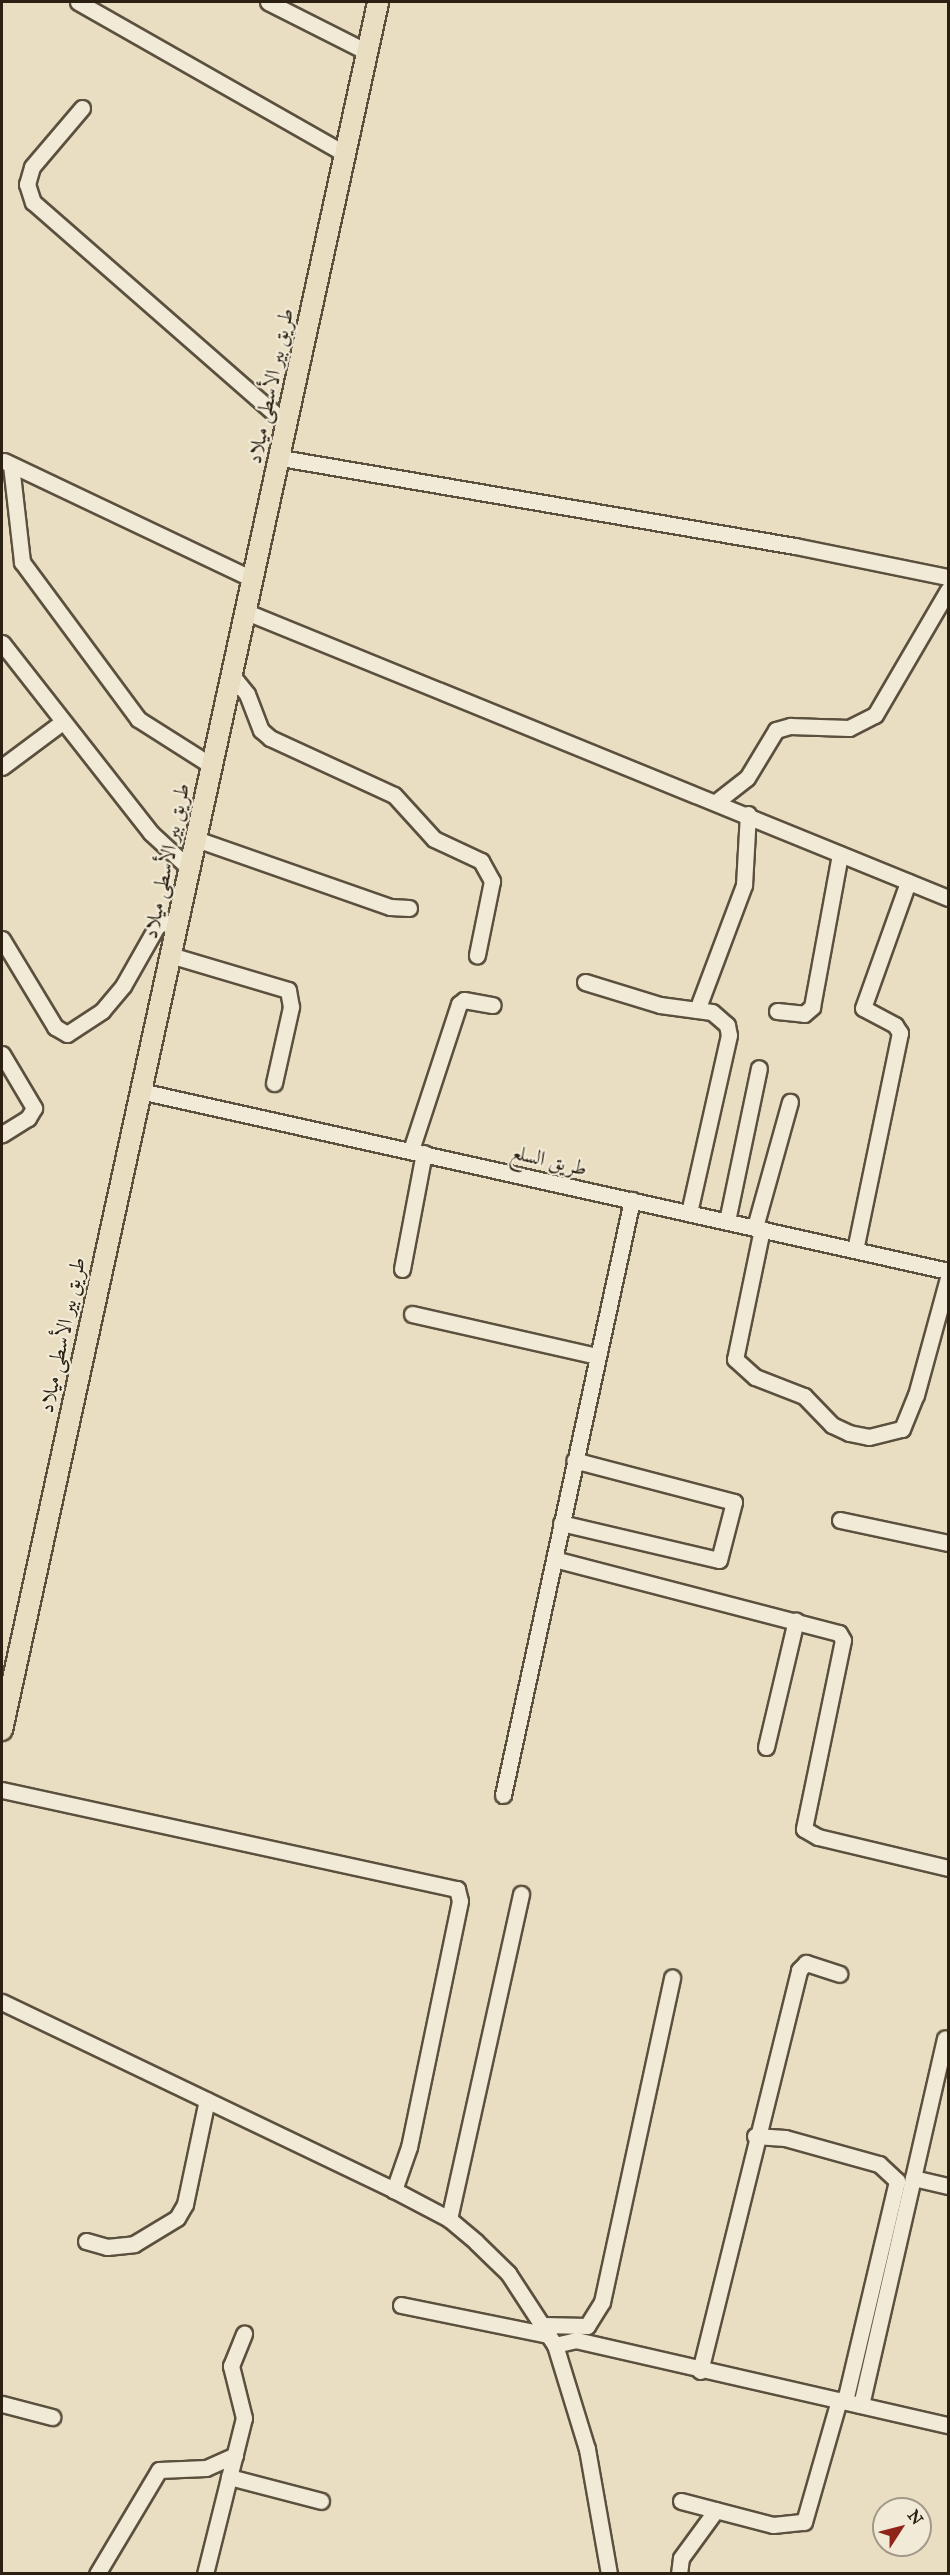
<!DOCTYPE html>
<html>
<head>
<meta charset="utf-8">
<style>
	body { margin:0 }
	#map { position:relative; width:950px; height:2575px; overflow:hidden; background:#eadec2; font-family:"IM FELL Great Primer",Amiri,serif }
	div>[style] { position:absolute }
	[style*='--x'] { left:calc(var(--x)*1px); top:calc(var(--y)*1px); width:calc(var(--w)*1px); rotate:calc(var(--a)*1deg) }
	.roads { filter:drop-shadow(2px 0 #5b503e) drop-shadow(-2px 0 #5b503e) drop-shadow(0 2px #5b503e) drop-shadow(0 -2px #5b503e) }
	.minor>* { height:15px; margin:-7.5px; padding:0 7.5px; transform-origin:7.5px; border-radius:7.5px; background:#f1ead7 }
	.major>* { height:20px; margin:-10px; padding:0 10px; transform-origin:10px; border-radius:10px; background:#eadec2 }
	span { translate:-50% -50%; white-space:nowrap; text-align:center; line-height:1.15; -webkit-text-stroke:4.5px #f1ead7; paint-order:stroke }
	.street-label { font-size:21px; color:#2b2012 }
	.frame { position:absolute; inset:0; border:3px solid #2b2012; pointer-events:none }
	.north { position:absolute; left:872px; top:2497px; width:60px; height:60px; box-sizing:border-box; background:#f1ead7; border:2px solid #a29988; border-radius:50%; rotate:54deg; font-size:16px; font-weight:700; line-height:24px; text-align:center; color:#2b2012 }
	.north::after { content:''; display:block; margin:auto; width:21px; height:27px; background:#8f2418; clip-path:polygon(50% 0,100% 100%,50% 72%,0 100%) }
</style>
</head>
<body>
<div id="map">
	<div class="roads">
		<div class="minor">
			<i style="--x:78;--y:2;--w:306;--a:29.6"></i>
			<i style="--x:268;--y:2;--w:111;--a:26.8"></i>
			<i style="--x:82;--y:108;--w:77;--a:130.3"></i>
			<i style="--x:32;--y:167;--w:18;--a:106"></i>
			<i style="--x:27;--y:184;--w:19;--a:72"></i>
			<i style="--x:33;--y:202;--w:337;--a:41.2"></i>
			<i style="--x:281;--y:458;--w:521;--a:9.72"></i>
			<i style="--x:795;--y:546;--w:156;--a:11.5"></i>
			<i style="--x:4;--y:461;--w:275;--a:25.4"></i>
			<i style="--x:11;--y:465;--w:98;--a:83.5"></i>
			<i style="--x:22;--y:562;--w:195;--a:53.5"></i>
			<i style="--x:138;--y:719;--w:88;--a:32.4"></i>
			<i style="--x:244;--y:611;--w:760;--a:22.18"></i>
			<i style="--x:2;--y:643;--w:241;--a:51.9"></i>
			<i style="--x:151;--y:833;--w:52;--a:42.6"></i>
			<i style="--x:230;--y:673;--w:27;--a:51"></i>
			<i style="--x:247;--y:694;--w:39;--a:69"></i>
			<i style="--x:261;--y:730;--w:12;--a:42"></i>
			<i style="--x:270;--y:738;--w:136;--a:24.7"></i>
			<i style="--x:394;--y:795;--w:59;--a:47.7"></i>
			<i style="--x:434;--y:839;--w:52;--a:25.1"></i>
			<i style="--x:481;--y:861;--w:23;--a:61"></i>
			<i style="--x:492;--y:881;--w:76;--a:101.5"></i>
			<i style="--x:2;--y:767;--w:74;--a:-36.7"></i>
			<i style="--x:716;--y:802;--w:39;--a:-38"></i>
			<i style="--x:747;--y:778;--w:56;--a:-58.9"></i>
			<i style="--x:776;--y:730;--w:15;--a:-16"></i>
			<i style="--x:790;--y:726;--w:59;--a:1.9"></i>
			<i style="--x:849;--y:728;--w:29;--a:-27"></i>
			<i style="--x:875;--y:715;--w:145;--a:-59.7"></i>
			<i style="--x:196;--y:839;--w:206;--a:19.3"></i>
			<i style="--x:390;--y:907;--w:19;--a:3"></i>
			<i style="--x:2;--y:939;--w:103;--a:58.9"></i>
			<i style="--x:55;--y:1027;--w:14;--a:30"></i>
			<i style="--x:67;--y:1034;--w:42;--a:-33.3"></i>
			<i style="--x:102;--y:1011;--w:33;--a:-50"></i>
			<i style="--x:123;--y:986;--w:69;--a:-60.5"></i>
			<i style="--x:157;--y:926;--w:8;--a:-30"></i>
			<i style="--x:164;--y:922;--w:13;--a:32"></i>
			<i style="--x:170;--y:955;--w:123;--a:16.5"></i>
			<i style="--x:288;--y:990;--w:17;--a:80"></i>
			<i style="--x:291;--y:1007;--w:78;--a:102.6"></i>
			<i style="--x:585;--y:982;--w:78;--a:17"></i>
			<i style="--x:660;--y:1005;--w:52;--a:7.7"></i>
			<i style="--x:712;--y:1012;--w:20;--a:41"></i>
			<i style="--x:727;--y:1025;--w:10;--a:79"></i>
			<i style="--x:729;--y:1035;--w:182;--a:102.7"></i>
			<i style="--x:697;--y:1010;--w:134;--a:-69.4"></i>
			<i style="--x:744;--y:885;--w:71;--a:-86.8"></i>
			<i style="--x:777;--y:1011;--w:27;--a:6"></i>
			<i style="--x:804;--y:1014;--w:11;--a:-41"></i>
			<i style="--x:812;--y:1007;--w:155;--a:-79.6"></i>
			<i style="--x:2;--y:1054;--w:63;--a:59.3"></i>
			<i style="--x:34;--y:1108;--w:12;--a:121"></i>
			<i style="--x:28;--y:1118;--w:31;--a:148"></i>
			<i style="--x:140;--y:1091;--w:828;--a:12.56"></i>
			<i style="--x:411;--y:1150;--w:154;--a:-71.8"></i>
			<i style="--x:459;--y:1004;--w:6;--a:-39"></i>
			<i style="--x:464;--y:1000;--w:29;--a:10"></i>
			<i style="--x:727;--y:1221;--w:156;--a:-78.2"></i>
			<i style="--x:755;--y:1227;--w:130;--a:-74.4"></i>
			<i style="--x:762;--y:1229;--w:133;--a:101.7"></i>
			<i style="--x:735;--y:1359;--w:27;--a:42"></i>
			<i style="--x:755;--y:1377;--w:53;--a:21.2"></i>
			<i style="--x:804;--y:1396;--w:40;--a:46"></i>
			<i style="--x:832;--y:1425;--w:19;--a:25"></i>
			<i style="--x:849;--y:1433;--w:20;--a:11"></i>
			<i style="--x:869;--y:1437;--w:34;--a:-14"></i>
			<i style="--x:902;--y:1429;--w:37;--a:-68"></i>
			<i style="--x:916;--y:1395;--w:121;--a:-74.7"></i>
			<i style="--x:855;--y:1250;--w:222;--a:-78.3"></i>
			<i style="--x:900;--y:1033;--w:9;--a:-122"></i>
			<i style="--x:895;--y:1025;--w:36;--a:-152"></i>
			<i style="--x:863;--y:1008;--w:134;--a:-70.3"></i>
			<i style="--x:402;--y:1269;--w:118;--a:-79.3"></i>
			<i style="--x:412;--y:1314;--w:190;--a:12.8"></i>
			<i style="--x:840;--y:1520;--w:110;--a:12"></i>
			<i style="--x:561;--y:1523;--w:162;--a:13.2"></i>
			<i style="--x:719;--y:1560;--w:60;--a:-75.5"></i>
			<i style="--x:734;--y:1502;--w:165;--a:-165.3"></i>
			<i style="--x:554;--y:1559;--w:294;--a:14.6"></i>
			<i style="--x:839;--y:1633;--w:8;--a:60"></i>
			<i style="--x:843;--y:1640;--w:193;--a:101.7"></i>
			<i style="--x:804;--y:1829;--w:16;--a:30"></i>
			<i style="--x:818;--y:1837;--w:134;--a:13.4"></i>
			<i style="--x:766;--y:1747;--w:130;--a:-76.7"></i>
			<i style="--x:2;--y:1790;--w:466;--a:12.3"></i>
			<i style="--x:457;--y:1889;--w:12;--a:76"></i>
			<i style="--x:460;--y:1901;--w:251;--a:101.7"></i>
			<i style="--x:409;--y:2147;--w:46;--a:109.2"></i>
			<i style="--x:503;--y:1795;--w:609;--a:-77.77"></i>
			<i style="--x:2;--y:2002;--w:435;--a:25.6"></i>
			<i style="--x:394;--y:2190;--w:62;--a:27.8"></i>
			<i style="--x:449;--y:2219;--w:35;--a:40"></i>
			<i style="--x:476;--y:2242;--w:45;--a:44.1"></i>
			<i style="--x:508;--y:2273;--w:86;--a:56.9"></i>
			<i style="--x:555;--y:2345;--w:109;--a:72.9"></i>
			<i style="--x:587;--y:2449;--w:127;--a:80"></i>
			<i style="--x:755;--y:2136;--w:30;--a:4"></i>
			<i style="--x:785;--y:2138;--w:98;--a:15.5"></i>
			<i style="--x:879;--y:2164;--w:25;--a:43"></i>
			<i style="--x:897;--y:2181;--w:226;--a:103.3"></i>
			<i style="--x:913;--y:2178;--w:36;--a:13"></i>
			<i style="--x:449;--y:2219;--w:333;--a:-77.5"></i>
			<i style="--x:86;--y:2241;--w:22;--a:16"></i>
			<i style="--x:107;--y:2247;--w:27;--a:-6"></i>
			<i style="--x:134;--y:2244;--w:50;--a:-31.2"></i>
			<i style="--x:177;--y:2218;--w:16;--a:-60"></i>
			<i style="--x:185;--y:2204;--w:106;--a:-78.1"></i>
			<i style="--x:401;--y:2305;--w:151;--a:11.5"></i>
			<i style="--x:543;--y:2325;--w:44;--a:1.3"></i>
			<i style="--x:587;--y:2326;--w:28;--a:-58"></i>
			<i style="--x:602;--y:2302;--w:332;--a:-77.8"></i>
			<i style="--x:555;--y:2345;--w:22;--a:-13"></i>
			<i style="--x:576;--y:2340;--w:382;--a:12.9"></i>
			<i style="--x:700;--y:2371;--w:413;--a:-76.1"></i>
			<i style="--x:799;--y:1970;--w:10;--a:-45"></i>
			<i style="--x:806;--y:1963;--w:35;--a:18"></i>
			<i style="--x:2;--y:2404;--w:52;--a:14.6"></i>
			<i style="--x:861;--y:2405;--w:376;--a:-77.1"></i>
			<i style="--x:229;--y:2477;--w:95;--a:14.6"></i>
			<i style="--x:681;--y:2501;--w:95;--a:14.6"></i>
			<i style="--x:773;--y:2525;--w:31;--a:-6"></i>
			<i style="--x:804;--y:2522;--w:127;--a:-74"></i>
			<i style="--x:97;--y:2574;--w:121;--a:-59.2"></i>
			<i style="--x:159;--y:2470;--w:47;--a:-2.4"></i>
			<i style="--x:206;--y:2468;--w:32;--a:-24"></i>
			<i style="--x:205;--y:2574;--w:161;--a:-76"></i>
			<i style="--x:244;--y:2418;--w:54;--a:-104"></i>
			<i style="--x:231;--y:2366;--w:35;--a:-68"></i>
			<i style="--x:679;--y:2574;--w:16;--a:-83"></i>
			<i style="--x:681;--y:2558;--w:59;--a:-53.9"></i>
		</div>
		<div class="major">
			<i style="--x:2;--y:1730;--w:1768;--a:-77.72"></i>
		</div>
	</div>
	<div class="street-label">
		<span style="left:270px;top:386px;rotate:-78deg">طريق بير الأسطى ميلاد</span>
		<span style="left:166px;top:861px;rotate:-78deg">طريق بير الأسطى ميلاد</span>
		<span style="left:549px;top:1160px;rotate:13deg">طريق السلع</span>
		<span style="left:62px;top:1335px;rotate:-78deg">طريق بير الأسطى ميلاد</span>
	</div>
	<div class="frame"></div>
	<div class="north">N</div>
</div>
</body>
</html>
